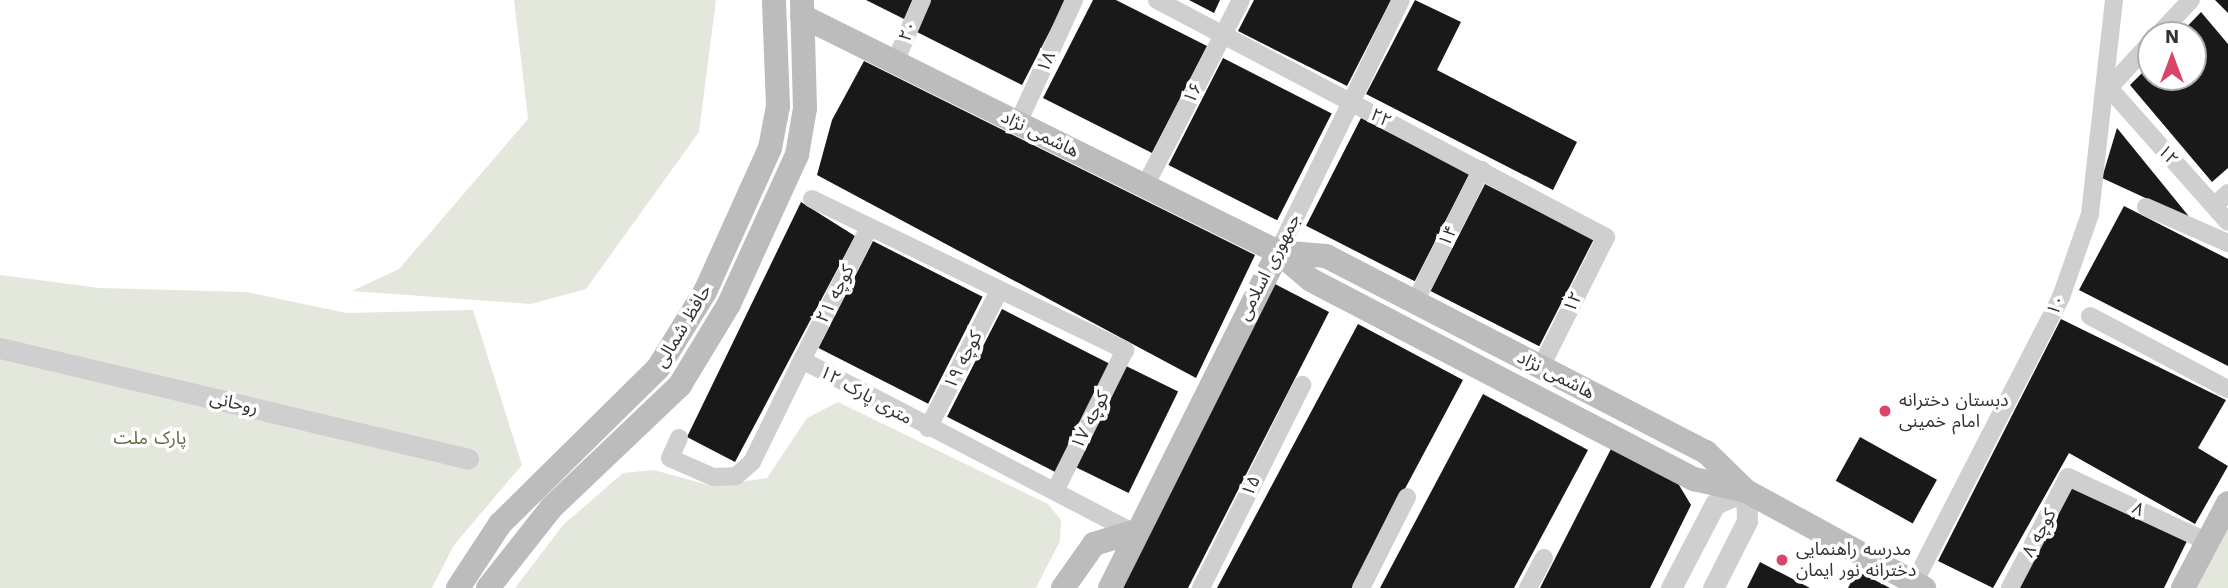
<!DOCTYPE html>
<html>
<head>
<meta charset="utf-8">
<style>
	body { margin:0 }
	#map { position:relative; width:2228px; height:588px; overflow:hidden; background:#fff; font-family:"Work Sans","Noto Sans Arabic",sans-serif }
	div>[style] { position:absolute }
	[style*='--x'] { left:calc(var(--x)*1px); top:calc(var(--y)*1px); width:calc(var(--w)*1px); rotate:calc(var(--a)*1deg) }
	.green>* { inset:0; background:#e4e8dc }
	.building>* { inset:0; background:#191919; transform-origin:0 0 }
	.minor>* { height:18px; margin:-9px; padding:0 9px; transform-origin:9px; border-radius:9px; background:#cfcfcf }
	.tertiary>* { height:21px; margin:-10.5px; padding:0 10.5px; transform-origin:10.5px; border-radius:10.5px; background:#cfcfcf }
	.secondary>* { height:24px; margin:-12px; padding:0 12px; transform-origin:12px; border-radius:12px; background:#bcbcbc }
	.dots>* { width:19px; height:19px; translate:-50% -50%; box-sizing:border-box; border:4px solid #fff; border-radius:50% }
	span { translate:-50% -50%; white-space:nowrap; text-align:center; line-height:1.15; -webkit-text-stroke:7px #fff; paint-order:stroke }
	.street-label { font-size:18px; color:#323232 }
	.poi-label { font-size:18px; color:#323232 }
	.left { translate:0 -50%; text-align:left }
	.park-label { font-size:18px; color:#5d6b42 }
	.north { position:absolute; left:2137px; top:21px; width:70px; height:70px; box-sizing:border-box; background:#fff; border:2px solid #adadad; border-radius:50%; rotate:0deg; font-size:19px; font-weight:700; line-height:28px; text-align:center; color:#323232 }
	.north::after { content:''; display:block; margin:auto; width:24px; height:32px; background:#d9446a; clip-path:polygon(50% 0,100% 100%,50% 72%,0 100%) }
</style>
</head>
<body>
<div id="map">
	<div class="green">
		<i style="clip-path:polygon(514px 0,716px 0,699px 132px,586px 289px,531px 304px,352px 291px,399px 269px,528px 119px)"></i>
		<i style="clip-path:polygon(0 275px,100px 288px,247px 292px,346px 313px,473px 310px,522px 465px,454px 545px,432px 588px,0 588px)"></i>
		<i style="clip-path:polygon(838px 402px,1048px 504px,1061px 520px,1060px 541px,1036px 588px,515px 588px,563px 525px,623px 473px,654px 470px,712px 486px,767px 478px,807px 418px)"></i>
		<i style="clip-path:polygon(2228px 517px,2228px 588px,2191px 588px)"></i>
	</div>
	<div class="building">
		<i style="clip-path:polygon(866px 0,923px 0,912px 23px)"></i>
		<i style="clip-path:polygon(929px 0,1066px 0,1022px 85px,913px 30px)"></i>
		<i style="clip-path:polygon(1093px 0,1116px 0,1207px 46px,1152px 153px,1043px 98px)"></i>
		<i style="clip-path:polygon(1189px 0,1220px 0,1214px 13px)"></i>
		<i style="clip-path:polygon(1254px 0,1391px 0,1347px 86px,1238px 31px)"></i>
		<i style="clip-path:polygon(1415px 0,1461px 22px,1437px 70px,1577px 142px,1553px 190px,1366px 94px)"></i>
		<i style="clip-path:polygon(2215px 0,2228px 0,2228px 13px)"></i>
		<i style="clip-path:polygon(2201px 12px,2228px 44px,2228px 168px,2212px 182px,2130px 85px,2151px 64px,2151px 77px,2193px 77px,2193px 35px,2179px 35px)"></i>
		<i style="left:1223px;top:58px;width:122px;height:120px;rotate:27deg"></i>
		<i style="clip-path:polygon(864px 61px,1255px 255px,1196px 378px,817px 175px,832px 120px)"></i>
		<i style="left:1361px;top:118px;width:122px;height:121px;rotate:27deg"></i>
		<i style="clip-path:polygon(2117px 128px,2191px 219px,2102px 178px)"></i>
		<i style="left:1485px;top:184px;width:122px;height:120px;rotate:27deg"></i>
		<i style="clip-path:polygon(801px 202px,855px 236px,735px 462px,687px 437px)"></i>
		<i style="clip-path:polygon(2124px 206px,2228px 259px,2228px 366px,2079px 290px)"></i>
		<i style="left:873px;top:241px;width:123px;height:120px;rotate:27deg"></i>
		<i style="clip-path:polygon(1273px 283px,1329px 312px,1188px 588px,1122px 588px)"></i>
		<i style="left:1002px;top:309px;width:123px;height:121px;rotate:27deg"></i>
		<i style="clip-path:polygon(2061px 319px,2226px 400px,2198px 448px,2228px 466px,2195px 524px,2069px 453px,1993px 588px,1938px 561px)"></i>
		<i style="clip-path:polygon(1358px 324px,1463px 380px,1352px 588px,1217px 588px)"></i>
		<i style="left:1126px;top:366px;width:58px;height:113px;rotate:26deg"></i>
		<i style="clip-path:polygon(1483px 394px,1588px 450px,1514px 588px,1380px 588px)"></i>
		<i style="left:1860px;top:437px;width:88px;height:50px;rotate:29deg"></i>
		<i style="clip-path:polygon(1612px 447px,1676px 480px,1691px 505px,1650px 588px,1540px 588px)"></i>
		<i style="clip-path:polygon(2070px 487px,2187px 541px,2164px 588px,2017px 588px)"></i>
		<i style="clip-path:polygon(1760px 562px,1810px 588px,1747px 588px)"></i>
		<i style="clip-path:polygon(1857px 571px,1890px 588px,1848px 588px)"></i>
	</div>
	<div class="minor">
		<i style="--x:1157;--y:0;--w:508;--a:27.83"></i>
		<i style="--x:1606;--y:237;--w:145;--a:116.6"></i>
		<i style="--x:2158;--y:35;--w:48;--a:-46.7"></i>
		<i style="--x:2151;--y:42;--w:62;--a:132.4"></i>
		<i style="--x:2109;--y:88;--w:179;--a:48.4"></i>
		<i style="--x:895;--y:62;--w:68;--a:-66.5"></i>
		<i style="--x:1018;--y:123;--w:135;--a:-65.5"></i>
		<i style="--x:1145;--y:186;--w:209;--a:-62.7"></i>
		<i style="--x:812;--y:199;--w:348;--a:25.8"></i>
		<i style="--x:1125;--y:350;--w:157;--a:116.4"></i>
		<i style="--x:2214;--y:206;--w:19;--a:-43"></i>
		<i style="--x:2146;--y:207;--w:90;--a:23.7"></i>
		<i style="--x:1278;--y:252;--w:280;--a:-64"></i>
		<i style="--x:1415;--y:302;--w:148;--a:-63.4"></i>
		<i style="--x:2090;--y:316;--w:156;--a:27.9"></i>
		<i style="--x:802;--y:360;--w:148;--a:-63.1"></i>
		<i style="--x:928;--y:428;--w:154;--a:-62.6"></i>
		<i style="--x:679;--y:438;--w:22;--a:114"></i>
		<i style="--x:670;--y:458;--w:47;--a:23.8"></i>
		<i style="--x:713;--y:477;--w:23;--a:-2"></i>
		<i style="--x:736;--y:476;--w:21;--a:-41"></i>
		<i style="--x:752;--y:462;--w:114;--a:-63.9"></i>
		<i style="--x:802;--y:360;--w:373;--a:27.5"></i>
		<i style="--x:1914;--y:583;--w:322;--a:-62.8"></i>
		<i style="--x:2061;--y:297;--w:88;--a:-70.7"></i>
		<i style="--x:2090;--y:214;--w:215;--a:-83.6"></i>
		<i style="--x:1201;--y:588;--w:227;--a:-63.5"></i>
		<i style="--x:1361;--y:588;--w:102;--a:-63.2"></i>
		<i style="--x:1528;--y:588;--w:34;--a:-62"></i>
		<i style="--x:2010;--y:588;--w:125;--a:-62.4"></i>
		<i style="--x:2068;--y:477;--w:154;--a:24.9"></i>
	</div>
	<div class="tertiary">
		<i style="--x:0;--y:348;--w:481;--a:13.3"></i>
		<i style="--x:1671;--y:588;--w:95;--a:-62.4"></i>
		<i style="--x:1715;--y:504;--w:34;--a:-23"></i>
		<i style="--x:1746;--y:491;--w:30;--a:88"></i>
		<i style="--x:1747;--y:521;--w:75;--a:116.9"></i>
	</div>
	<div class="secondary">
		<i style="--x:802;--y:16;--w:531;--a:26.37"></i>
		<i style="--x:1278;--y:252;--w:43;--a:40.3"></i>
		<i style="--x:1311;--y:280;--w:432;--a:27.5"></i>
		<i style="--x:1694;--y:479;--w:53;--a:13"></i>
		<i style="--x:1278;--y:252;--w:48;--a:4.8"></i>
		<i style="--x:1326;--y:256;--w:428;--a:27.3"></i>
		<i style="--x:1706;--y:452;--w:56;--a:44.3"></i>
		<i style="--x:1746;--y:491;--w:203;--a:28.6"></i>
		<i style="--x:458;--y:588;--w:77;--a:-56.7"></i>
		<i style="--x:500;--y:524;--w:222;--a:-44.6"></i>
		<i style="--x:658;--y:368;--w:89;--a:-58.3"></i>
		<i style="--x:705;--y:292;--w:158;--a:-65.7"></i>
		<i style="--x:770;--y:148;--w:43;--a:-79.2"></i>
		<i style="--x:778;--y:106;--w:106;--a:-92.2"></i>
		<i style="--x:488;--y:588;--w:103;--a:-51.7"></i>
		<i style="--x:552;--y:507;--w:177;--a:-43.6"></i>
		<i style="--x:680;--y:385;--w:95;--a:-58.8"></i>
		<i style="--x:729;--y:304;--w:164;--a:-65.5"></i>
		<i style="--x:797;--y:155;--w:48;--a:-80.3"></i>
		<i style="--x:805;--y:108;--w:106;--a:-91.6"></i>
		<i style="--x:1063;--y:588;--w:54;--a:-54.8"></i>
		<i style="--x:1094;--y:544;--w:41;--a:-17.1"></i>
		<i style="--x:1110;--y:588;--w:376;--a:-63.4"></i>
		<i style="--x:2183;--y:588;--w:96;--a:-62.1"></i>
	</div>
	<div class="dots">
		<i style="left:1885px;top:411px;background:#d9446a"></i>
		<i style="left:1782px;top:560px;background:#d9446a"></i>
	</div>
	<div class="street-label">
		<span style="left:908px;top:31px;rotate:-66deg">۲۰</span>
		<span style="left:1046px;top:62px;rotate:-66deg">۱۸</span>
		<span style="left:1193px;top:93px;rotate:-63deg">۱۶</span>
		<span style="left:1381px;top:118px;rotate:27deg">۲۲</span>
		<span style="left:1040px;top:134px;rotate:26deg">هاشمی نژاد</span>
		<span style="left:2168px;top:155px;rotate:48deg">۱۲</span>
		<span style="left:1448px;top:236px;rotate:-63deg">۱۴</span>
		<span style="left:1269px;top:267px;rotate:-63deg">جمهوری اسلامی</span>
		<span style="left:835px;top:294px;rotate:-63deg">کوچه ۲۱</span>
		<span style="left:1573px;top:302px;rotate:-64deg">۱۲</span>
		<span style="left:2056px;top:305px;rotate:-65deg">۱۰</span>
		<span style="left:683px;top:326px;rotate:-59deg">حافظ شمالی</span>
		<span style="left:963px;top:360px;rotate:-63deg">کوچه ۱۹</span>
		<span style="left:1556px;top:375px;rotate:27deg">هاشمی نژاد</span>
		<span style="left:866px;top:395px;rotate:29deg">۱۲ متری پارک</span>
		<span style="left:234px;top:403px;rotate:13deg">روحانی</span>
		<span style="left:1090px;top:420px;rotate:-63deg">کوچه ۱۷</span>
		<span style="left:1251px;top:486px;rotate:-64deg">۱۵</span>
		<span style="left:2138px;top:509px;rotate:25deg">۸</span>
		<span style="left:2039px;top:533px;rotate:-62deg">کوچه ۸</span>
	</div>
	<div class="poi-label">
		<span class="left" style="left:1899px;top:411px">دبستان دخترانه<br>امام خمینی</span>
		<span class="left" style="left:1796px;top:560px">مدرسه راهنمایی<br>دخترانه نور ایمان</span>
	</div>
	<div class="park-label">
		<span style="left:150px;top:438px">پارک ملت</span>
	</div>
	<div class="north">N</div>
</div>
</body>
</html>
